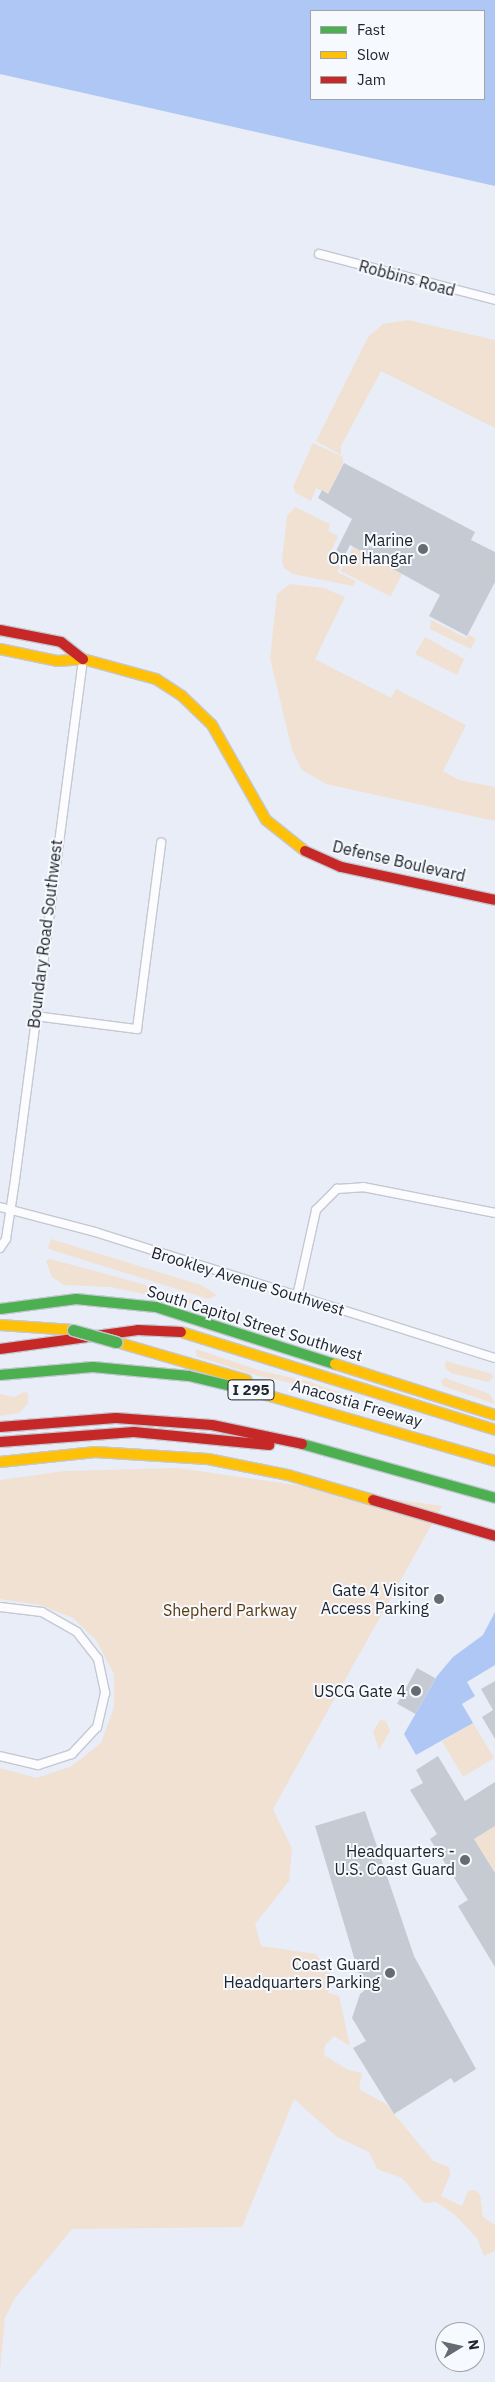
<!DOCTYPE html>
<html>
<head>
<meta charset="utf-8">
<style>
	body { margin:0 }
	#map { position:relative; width:495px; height:2382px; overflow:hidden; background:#e8edf7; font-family:"IBM Plex Sans",sans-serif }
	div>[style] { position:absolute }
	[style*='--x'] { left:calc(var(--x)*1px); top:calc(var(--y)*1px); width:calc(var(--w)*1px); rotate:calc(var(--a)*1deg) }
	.green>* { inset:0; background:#f1e1d2; transform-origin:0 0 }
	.water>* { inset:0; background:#afc7f4 }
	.building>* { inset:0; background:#c6cbd3; transform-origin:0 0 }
	.roads { filter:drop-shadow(1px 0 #c4c8d1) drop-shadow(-1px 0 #c4c8d1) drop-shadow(0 1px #c4c8d1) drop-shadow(0 -1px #c4c8d1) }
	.street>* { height:8px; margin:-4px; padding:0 4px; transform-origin:4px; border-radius:4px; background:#fcfcfe }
	.fast>* { height:10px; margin:-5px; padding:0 5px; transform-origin:5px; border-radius:5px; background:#4caf50 }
	.slow>* { height:10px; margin:-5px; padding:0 5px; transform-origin:5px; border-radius:5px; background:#ffc107 }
	.jam>* { height:10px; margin:-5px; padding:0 5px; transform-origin:5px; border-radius:5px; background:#c62828 }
	.bridges { filter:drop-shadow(1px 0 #c4c8d1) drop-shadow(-1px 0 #c4c8d1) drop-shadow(0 1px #c4c8d1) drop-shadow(0 -1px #c4c8d1) }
	.fast-bridge>* { height:11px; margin:-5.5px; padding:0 5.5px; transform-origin:5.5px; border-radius:5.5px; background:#4caf50 }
	.dots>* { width:14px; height:14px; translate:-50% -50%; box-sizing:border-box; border:2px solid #f6f9fd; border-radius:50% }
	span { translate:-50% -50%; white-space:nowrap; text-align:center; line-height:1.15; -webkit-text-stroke:4px #f6f9fd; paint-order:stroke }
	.shield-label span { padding:1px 4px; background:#f6f9fd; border:1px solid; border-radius:4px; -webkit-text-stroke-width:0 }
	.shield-label { font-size:15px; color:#20242c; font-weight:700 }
	.street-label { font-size:16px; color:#20242c }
	.poi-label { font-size:16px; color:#20242c }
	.right { translate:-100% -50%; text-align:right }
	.park-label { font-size:16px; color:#5b390d }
	.legend { position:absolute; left:310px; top:10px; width:175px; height:90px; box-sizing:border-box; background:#f6f9fd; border:1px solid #a0a4a9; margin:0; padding:6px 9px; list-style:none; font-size:15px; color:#20242c }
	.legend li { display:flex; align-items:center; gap:10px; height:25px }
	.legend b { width:25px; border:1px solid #a0a4a9 }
	.north { position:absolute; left:435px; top:2322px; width:50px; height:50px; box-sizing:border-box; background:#f6f9fd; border:1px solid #a0a4a9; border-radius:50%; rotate:81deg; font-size:14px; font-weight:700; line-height:20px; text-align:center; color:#20242c }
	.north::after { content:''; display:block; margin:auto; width:18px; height:22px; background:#666a73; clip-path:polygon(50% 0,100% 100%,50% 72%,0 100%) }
</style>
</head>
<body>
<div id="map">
	<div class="green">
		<i style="clip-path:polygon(408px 320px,495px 340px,495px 428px,381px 371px,341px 446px,341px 455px,316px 441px,368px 337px,383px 324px)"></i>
		<i style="clip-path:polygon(313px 443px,343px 457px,343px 464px,328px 494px,316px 488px,311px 501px,296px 493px,293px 487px)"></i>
		<i style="clip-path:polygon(295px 507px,330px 524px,328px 531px,338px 536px,331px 552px,344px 559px,337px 572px,356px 581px,353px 586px,293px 574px,284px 568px,282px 560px,287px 516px)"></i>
		<i style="left:353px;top:547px;width:56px;height:27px;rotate:27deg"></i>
		<i style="clip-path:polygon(290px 584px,324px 588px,345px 597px,315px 659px,391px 698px,396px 689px,466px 725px,443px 771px,459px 780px,495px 787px,495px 821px,326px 784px,302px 770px,292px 750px,270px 658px,277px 594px)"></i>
		<i style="clip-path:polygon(431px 620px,466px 638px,469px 635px,476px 639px,471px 649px,430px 629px)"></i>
		<i style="clip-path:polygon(425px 637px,464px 659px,457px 675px,415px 654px)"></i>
		<i style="clip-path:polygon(51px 1239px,201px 1285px,217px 1295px,209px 1299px,55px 1251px,48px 1248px)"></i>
		<i style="clip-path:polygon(50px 1259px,135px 1282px,196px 1301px,190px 1304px,111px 1287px,64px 1285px,52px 1277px,46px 1261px)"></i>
		<i style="clip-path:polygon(196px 1349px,261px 1371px,307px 1381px,346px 1395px,251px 1374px,196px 1356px)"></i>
		<i style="clip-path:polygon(446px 1361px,492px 1374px,493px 1378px,488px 1382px,451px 1373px,445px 1368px)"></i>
		<i style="clip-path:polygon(445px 1378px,490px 1394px,495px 1404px,443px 1386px,441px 1381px)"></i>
		<i style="clip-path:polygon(24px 1392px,28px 1393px,28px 1403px,19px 1413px,0 1416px,0 1394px,14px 1397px)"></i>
		<i style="clip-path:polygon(177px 1468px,442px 1506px,273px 1809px,292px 1849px,289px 1881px,255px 1924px,261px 1946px,316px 1954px,331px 1978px,328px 1993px,339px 1996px,350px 2046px,334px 2036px,325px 2045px,324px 2055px,348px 2070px,362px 2073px,359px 2089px,386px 2104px,433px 2161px,449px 2167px,450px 2175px,441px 2196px,462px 2206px,468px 2191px,475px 2190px,480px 2194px,483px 2217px,495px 2225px,495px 2251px,484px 2256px,477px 2238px,454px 2214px,436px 2202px,424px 2203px,402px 2178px,377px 2169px,369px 2152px,337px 2137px,294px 2099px,242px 2227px,72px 2229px,15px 2298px,5px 2318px,0 2370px,0 1768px,37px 1778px,72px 1766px,101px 1743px,114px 1707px,114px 1674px,96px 1640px,73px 1618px,40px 1605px,0 1599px,0 1480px,65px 1471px)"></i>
		<i style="clip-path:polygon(380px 1720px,386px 1721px,390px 1731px,379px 1750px,373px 1732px)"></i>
		<i style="left:473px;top:1723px;width:41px;height:36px;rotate:59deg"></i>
		<i style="clip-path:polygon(495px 1826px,495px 1873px,474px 1839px)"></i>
	</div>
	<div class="water">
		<i style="clip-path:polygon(evenodd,0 0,495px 0,495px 186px,0 74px,0 0,484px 11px,484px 99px,311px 99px,311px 11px,484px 11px)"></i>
		<i style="clip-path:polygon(495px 1612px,495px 1665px,467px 1682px,475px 1696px,462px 1704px,473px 1723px,416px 1755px,404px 1734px,437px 1676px,453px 1657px,483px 1635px)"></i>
	</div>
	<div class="building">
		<i style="clip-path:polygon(344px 463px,475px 532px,471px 540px,495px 552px,495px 582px,467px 636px,429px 616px,440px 595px,350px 545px,345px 555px,336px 551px,352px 519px,318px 498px,322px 490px,328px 494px)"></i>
		<i style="left:417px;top:1668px;width:21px;height:41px;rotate:29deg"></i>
		<i style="clip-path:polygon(495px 1681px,495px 1739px,482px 1717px,493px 1710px,481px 1689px)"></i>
		<i style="clip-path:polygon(438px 1756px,465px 1801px,495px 1782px,495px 1826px,474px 1839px,495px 1873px,495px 1967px,458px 1906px,468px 1900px,430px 1839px,437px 1834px,410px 1790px,423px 1783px,416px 1770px)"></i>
		<i style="clip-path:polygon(365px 1811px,414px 1956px,476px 2069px,454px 2083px,451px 2078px,394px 2114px,353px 2048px,366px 2041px,352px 2018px,360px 1994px,364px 1991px,315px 1826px)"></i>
	</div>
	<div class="roads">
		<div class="street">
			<i style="--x:319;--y:254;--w:182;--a:14.6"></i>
			<i style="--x:35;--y:1016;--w:103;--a:7.3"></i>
			<i style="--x:137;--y:1029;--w:188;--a:-82.6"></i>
			<i style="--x:0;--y:1207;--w:98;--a:14.7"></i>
			<i style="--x:95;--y:1232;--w:419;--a:17.5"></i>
			<i style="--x:0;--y:1248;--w:11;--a:-56"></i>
			<i style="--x:6;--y:1239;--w:60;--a:-81.3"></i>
			<i style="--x:15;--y:1180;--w:525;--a:-82.56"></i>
			<i style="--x:297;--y:1296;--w:88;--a:-77.5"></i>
			<i style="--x:316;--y:1210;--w:30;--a:-45"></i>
			<i style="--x:337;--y:1189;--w:26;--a:-4"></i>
			<i style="--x:363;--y:1187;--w:135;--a:11.1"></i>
			<i style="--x:0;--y:1607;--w:42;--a:6.8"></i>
			<i style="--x:42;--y:1612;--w:40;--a:29.7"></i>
			<i style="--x:77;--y:1632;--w:34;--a:52"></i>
			<i style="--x:98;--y:1659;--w:35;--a:78"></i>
			<i style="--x:105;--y:1693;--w:35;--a:103"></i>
			<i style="--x:97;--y:1727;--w:37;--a:133"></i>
			<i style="--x:72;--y:1754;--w:36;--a:162"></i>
			<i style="--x:38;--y:1765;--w:39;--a:-167"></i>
		</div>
		<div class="fast">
			<i style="--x:0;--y:1309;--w:77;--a:-7.5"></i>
			<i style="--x:76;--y:1299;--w:80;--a:5.7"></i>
			<i style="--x:156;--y:1307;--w:188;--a:17.7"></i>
			<i style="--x:0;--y:1375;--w:93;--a:-4.9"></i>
			<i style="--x:93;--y:1367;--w:96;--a:5.4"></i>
			<i style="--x:189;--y:1376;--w:69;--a:13.4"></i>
			<i style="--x:302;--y:1444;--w:200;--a:15.6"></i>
		</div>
		<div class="slow">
			<i style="--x:0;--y:649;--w:58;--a:11.9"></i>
			<i style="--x:57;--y:661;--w:26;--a:-4"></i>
			<i style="--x:83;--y:659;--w:76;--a:15.3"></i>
			<i style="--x:156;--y:679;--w:31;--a:33"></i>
			<i style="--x:182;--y:696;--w:42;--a:44"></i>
			<i style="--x:212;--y:725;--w:109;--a:60.4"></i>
			<i style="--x:266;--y:820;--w:50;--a:38.5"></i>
			<i style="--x:0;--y:1325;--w:73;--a:3.9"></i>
			<i style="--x:181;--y:1332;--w:329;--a:17.3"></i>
			<i style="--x:116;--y:1342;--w:136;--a:16.2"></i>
			<i style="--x:335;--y:1364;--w:168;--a:17.7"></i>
			<i style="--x:256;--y:1392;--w:249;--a:16.1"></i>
			<i style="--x:0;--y:1462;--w:96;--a:-6"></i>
			<i style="--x:95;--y:1452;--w:113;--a:3.5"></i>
			<i style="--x:208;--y:1459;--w:82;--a:11.3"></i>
			<i style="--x:288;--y:1475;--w:89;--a:16.4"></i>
		</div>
		<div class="jam">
			<i style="--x:0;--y:630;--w:62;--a:11.1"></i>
			<i style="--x:61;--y:642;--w:28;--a:38"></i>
			<i style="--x:305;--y:851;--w:39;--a:24"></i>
			<i style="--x:341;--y:867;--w:157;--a:12.1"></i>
			<i style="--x:0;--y:1349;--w:139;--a:-7.8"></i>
			<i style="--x:138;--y:1330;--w:43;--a:2.7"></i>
			<i style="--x:0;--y:1427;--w:116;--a:-4.4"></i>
			<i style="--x:116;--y:1418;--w:96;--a:4.2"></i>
			<i style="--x:212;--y:1425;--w:92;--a:11.9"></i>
			<i style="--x:0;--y:1442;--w:134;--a:-4.3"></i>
			<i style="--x:134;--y:1432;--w:136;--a:5.5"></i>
			<i style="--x:373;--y:1500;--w:127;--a:16.4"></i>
		</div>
	</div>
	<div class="bridges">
		<div class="fast-bridge">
			<i style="--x:73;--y:1330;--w:45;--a:15.6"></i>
		</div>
	</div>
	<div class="dots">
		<i style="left:423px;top:549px;background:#666a73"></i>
		<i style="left:439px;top:1599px;background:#666a73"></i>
		<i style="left:416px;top:1691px;background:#666a73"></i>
		<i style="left:465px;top:1860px;background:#666a73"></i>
		<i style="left:390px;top:1973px;background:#666a73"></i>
	</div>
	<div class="shield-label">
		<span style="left:251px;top:1390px">I 295</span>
	</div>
	<div class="street-label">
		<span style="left:407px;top:278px;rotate:15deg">Robbins Road</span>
		<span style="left:399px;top:861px;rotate:13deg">Defense Boulevard</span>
		<span style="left:45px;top:934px;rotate:-83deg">Boundary Road Southwest</span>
		<span style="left:248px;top:1281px;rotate:17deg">Brookley Avenue Southwest</span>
		<span style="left:255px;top:1323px;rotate:17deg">South Capitol Street Southwest</span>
		<span style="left:357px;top:1403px;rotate:16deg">Anacostia Freeway</span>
	</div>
	<div class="poi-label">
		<span class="right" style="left:413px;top:549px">Marine<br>One Hangar</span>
		<span class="right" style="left:429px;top:1599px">Gate 4 Visitor<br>Access Parking</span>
		<span class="right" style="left:406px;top:1691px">USCG Gate 4</span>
		<span class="right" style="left:455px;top:1860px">Headquarters -<br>U.S. Coast Guard</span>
		<span class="right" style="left:380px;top:1973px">Coast Guard<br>Headquarters Parking</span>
	</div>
	<div class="park-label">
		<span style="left:230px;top:1610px">Shepherd Parkway</span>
	</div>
	<ul class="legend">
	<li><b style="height:6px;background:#4caf50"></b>Fast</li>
	<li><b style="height:6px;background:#ffc107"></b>Slow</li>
	<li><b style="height:6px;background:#c62828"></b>Jam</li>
	</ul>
	<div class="north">N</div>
</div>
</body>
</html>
